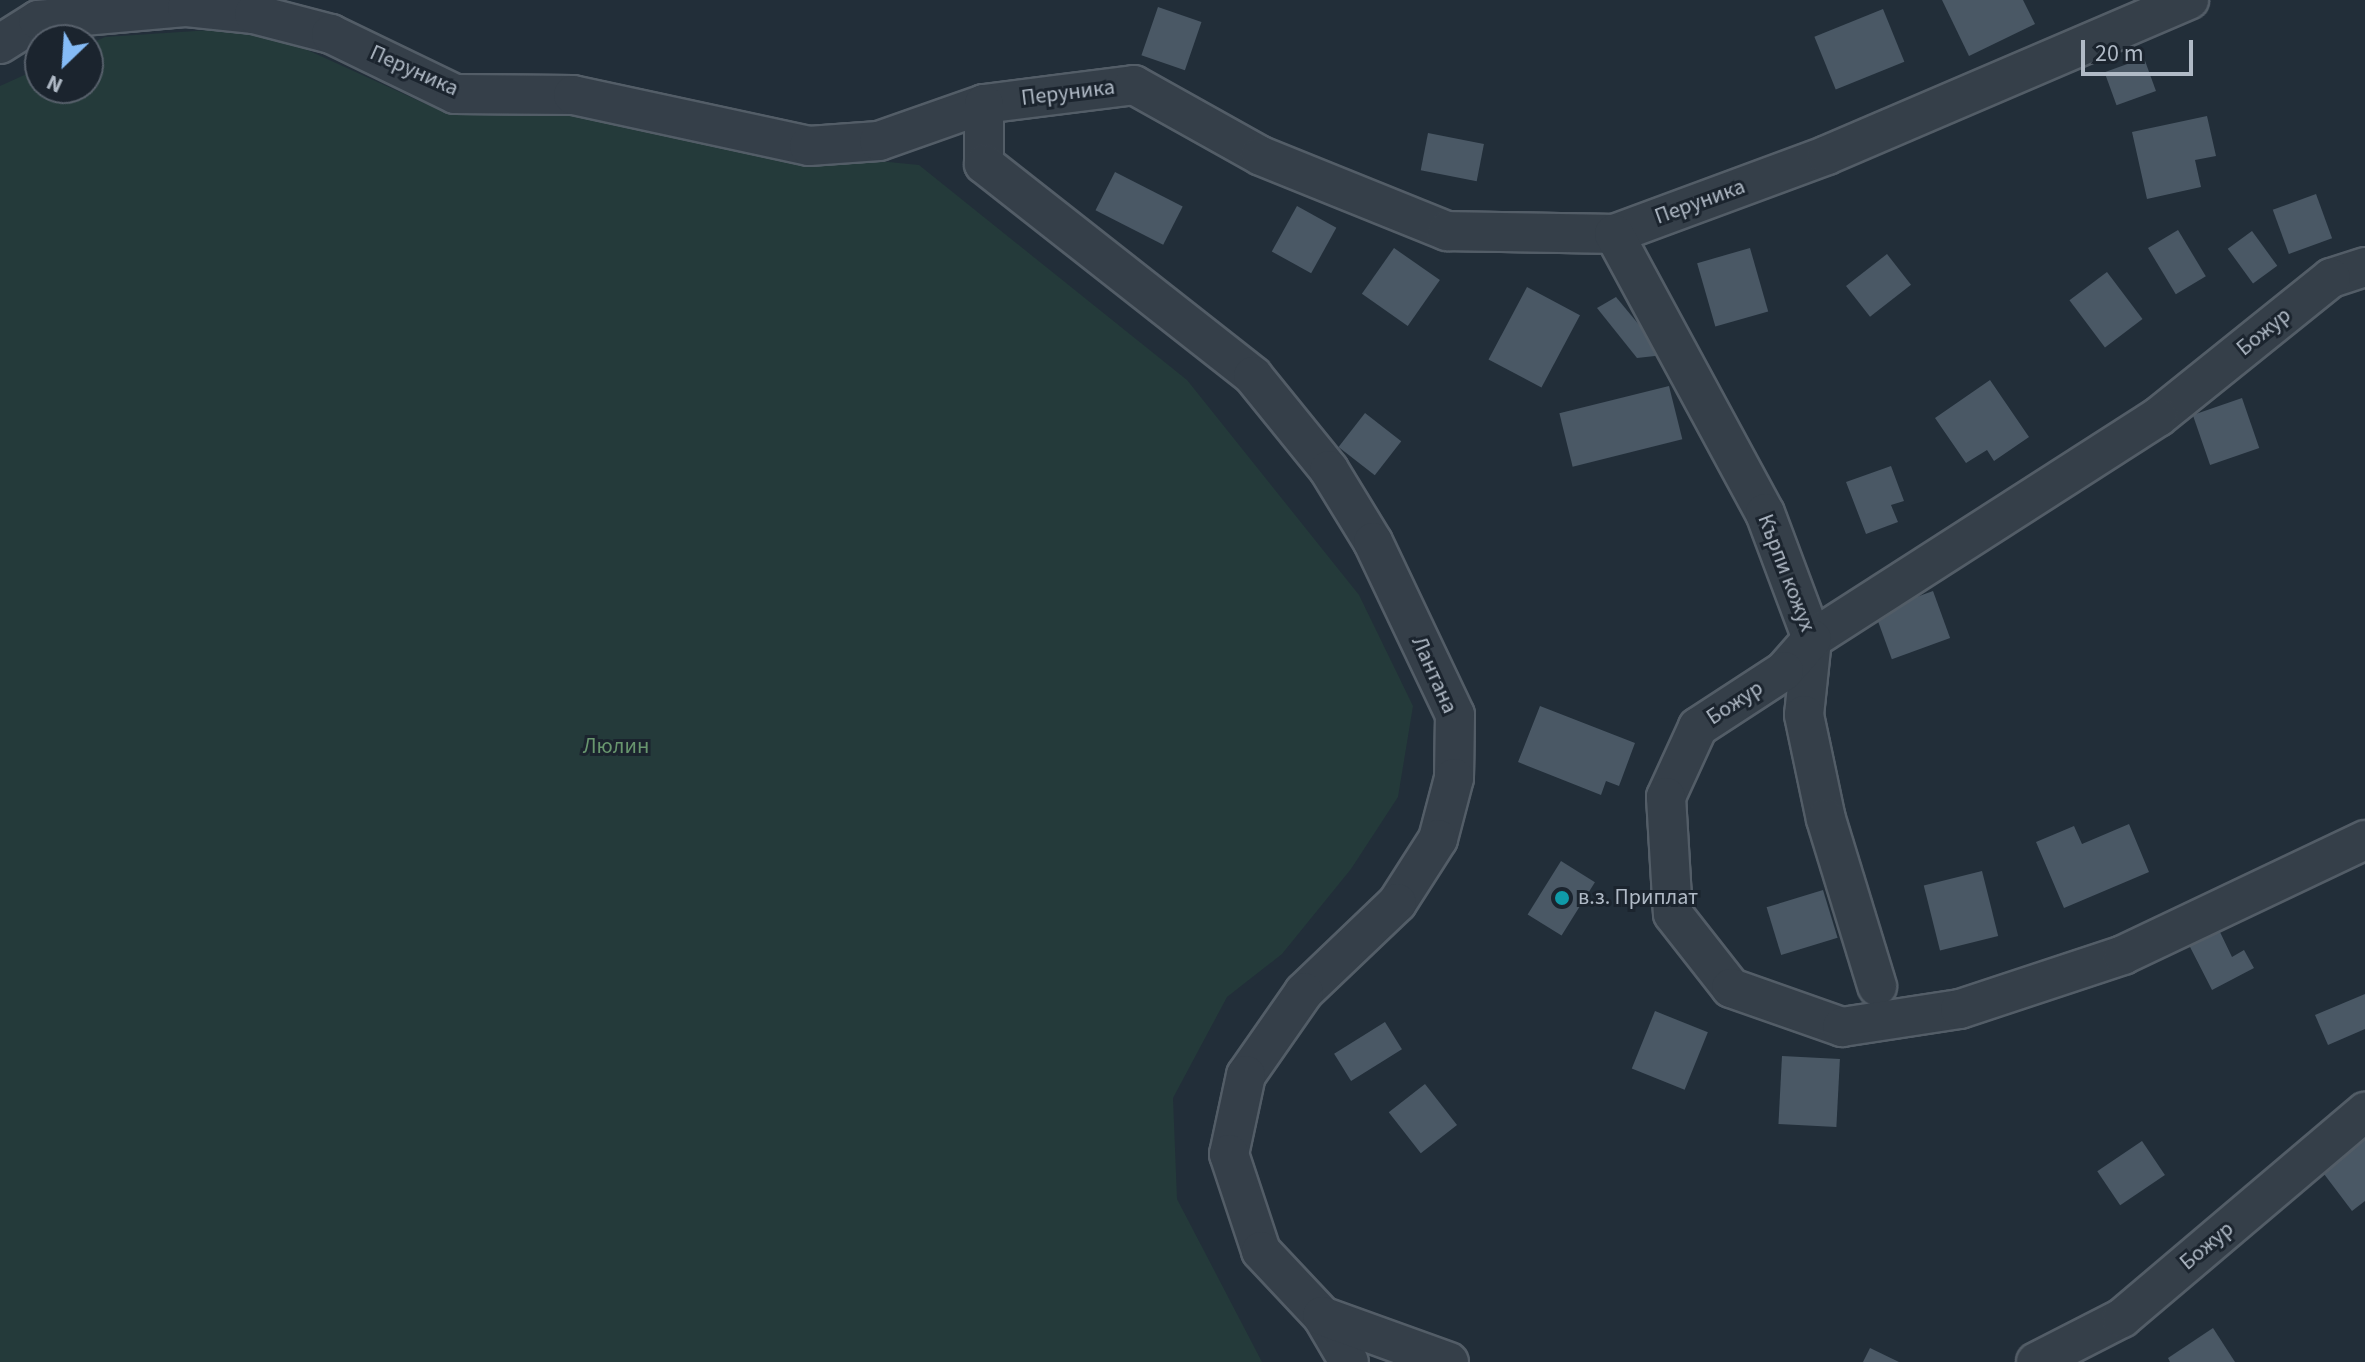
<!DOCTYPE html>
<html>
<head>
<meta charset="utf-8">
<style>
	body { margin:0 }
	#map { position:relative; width:2365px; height:1362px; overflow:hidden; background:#222e39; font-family:"Source Sans 3",sans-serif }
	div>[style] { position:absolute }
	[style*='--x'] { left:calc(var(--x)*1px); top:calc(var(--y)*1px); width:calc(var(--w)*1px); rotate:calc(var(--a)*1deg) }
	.green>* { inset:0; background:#243a3a }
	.building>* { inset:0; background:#4a5865; transform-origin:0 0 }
	.roads { filter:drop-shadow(2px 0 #535d67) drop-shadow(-2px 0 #535d67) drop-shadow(0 2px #535d67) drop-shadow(0 -2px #535d67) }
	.street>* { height:38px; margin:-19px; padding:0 19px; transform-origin:19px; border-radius:19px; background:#353f49 }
	.dots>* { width:22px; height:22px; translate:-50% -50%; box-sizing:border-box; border:4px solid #1b242e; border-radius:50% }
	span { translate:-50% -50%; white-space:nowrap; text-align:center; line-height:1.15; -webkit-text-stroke:6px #1b242e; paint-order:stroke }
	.street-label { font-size:22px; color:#b0bac6 }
	.park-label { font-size:22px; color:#68966e }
	.poi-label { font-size:22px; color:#b0bac6 }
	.left { translate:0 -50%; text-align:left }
	.north { position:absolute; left:24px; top:24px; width:80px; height:80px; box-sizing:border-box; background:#1b242e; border:2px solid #57606b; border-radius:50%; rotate:205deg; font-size:22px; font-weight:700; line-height:32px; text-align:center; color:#b0bac6 }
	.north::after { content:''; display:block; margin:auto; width:28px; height:36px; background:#85bbf6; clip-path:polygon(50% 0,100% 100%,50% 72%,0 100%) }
	.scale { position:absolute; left:2081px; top:40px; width:112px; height:36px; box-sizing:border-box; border:4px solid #b0bac6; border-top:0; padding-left:10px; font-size:24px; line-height:28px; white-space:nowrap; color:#b0bac6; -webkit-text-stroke:6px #1b242e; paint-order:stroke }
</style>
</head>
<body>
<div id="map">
	<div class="green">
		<i style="clip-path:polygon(257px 27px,428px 105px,605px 105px,760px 149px,919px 165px,1187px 380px,1359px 595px,1413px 706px,1398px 797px,1351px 869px,1282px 954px,1227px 997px,1173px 1098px,1177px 1199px,1262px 1362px,0 1362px,0 86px,40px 68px,40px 88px,88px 88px,88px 45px,105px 37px)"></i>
	</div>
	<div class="building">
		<i style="clip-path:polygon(1942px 0,2023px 0,2035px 24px,1969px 56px)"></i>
		<i style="left:1158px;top:7px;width:46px;height:51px;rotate:19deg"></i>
		<i style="left:1883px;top:9px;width:57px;height:74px;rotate:68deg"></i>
		<i style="left:2144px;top:58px;width:35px;height:42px;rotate:70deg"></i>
		<i style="clip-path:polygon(2207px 116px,2216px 156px,2195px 160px,2201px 187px,2147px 199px,2132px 132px)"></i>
		<i style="left:1428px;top:133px;width:57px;height:38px;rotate:11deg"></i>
		<i style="left:1115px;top:172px;width:76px;height:43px;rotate:27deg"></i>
		<i style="left:2316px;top:194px;width:47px;height:46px;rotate:70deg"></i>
		<i style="left:1297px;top:206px;width:45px;height:52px;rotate:29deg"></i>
		<i style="left:2178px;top:230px;width:54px;height:35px;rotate:59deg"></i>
		<i style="left:2252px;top:231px;width:43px;height:30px;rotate:54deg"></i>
		<i style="left:1394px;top:248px;width:56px;height:56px;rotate:35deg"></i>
		<i style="left:1750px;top:248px;width:66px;height:55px;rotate:74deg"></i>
		<i style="left:1887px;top:254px;width:39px;height:52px;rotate:52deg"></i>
		<i style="left:2107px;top:272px;width:59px;height:47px;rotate:53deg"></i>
		<i style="left:1527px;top:287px;width:60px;height:82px;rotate:28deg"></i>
		<i style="clip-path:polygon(1616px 297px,1664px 355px,1637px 358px,1597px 308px)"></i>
		<i style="clip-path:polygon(1990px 380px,2029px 437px,1994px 461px,1987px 450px,1966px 463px,1935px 418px)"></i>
		<i style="left:1669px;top:386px;width:55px;height:113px;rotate:76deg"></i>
		<i style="left:2242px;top:398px;width:53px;height:52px;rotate:71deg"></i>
		<i style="left:1365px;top:413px;width:46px;height:43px;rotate:38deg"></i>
		<i style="clip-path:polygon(1891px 466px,1904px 501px,1891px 505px,1898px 522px,1866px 534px,1846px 482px)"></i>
		<i style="left:1933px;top:591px;width:50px;height:62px;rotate:70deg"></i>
		<i style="clip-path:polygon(1540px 706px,1635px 743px,1619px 786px,1606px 781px,1601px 795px,1518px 762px)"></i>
		<i style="clip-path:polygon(2129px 824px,2149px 872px,2064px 908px,2036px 842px,2074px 826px,2082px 844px)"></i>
		<i style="left:1561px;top:861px;width:40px;height:63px;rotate:32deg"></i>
		<i style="left:1982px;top:871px;width:67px;height:60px;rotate:76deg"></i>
		<i style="left:1823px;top:890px;width:50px;height:59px;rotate:73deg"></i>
		<i style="clip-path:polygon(2219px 930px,2232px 957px,2244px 950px,2254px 968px,2212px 990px,2189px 945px)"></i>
		<i style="clip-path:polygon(2365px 994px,2365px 1029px,2328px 1045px,2315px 1015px)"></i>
		<i style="left:1655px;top:1011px;width:57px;height:62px;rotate:22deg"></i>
		<i style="left:1385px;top:1022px;width:32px;height:60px;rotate:58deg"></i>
		<i style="left:1782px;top:1056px;width:58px;height:68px;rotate:3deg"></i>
		<i style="left:1425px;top:1084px;width:52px;height:46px;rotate:52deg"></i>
		<i style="clip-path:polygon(2365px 1136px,2365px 1201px,2352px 1211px,2318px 1166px)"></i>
		<i style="left:2142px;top:1141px;width:41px;height:54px;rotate:56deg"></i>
		<i style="clip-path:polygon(2213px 1328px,2235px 1362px,2170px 1362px,2168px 1358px)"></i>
		<i style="clip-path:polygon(1870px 1348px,1899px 1362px,1863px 1362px)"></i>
	</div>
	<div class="roads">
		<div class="street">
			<i style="--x:0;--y:44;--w:45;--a:-32.3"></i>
			<i style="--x:38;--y:20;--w:150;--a:-5"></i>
			<i style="--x:187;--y:7;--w:67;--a:6"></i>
			<i style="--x:254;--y:14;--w:80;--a:14.6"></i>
			<i style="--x:331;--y:34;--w:138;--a:25.8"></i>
			<i style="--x:455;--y:94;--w:118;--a:0.5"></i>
			<i style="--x:573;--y:95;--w:241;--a:12.2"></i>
			<i style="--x:809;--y:146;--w:70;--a:-4.1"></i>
			<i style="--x:879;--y:141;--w:111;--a:-19.4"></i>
			<i style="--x:984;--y:104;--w:151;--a:-7.2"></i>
			<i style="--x:1134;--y:85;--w:145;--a:29.2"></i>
			<i style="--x:1261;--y:156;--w:201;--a:22"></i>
			<i style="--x:1447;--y:231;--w:167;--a:1"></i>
			<i style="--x:1614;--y:234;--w:227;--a:-20.3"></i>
			<i style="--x:1827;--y:155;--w:394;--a:-23.2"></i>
			<i style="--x:984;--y:104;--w:60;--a:90"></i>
			<i style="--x:984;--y:164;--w:342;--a:38.2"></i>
			<i style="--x:1253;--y:376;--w:121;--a:51"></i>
			<i style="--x:1329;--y:470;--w:84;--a:58.6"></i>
			<i style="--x:1373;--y:542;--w:191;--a:64.6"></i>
			<i style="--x:1455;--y:715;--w:63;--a:90.9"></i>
			<i style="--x:1454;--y:778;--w:63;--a:104.7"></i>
			<i style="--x:1438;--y:839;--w:76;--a:122.6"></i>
			<i style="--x:1397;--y:903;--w:129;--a:136.3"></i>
			<i style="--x:1304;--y:992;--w:101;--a:124.9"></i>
			<i style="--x:1246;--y:1075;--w:81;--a:102.1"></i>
			<i style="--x:1229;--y:1154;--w:102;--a:71.7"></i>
			<i style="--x:1261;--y:1251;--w:89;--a:46.8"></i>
			<i style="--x:1322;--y:1316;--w:53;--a:59.6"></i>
			<i style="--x:1614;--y:234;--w:317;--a:61.6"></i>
			<i style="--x:1765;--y:513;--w:134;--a:69.5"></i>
			<i style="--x:1812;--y:639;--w:76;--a:96"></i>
			<i style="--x:1804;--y:715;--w:106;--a:78.1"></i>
			<i style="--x:1826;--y:819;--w:175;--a:73"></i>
			<i style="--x:2365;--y:267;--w:36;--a:162"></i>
			<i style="--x:2331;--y:278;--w:222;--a:141.2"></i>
			<i style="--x:2158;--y:417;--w:411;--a:147.3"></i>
			<i style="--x:1812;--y:639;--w:43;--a:131.2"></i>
			<i style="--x:1784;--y:671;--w:103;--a:146.9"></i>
			<i style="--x:1698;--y:727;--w:77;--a:114.6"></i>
			<i style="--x:1666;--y:797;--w:117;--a:86.6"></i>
			<i style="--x:1673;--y:914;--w:94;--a:51.9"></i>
			<i style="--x:1731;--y:988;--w:118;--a:19.4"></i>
			<i style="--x:1842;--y:1027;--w:119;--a:-8.7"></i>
			<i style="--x:1960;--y:1009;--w:172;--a:-18.3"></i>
			<i style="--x:2123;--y:955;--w:268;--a:-25.4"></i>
			<i style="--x:1322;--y:1316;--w:135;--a:19.9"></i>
			<i style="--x:2036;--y:1362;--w:97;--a:-27.1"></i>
			<i style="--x:2122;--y:1318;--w:319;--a:-40.3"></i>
		</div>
	</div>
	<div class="dots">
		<i style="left:1562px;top:898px;background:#0f9aa8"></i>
	</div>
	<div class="street-label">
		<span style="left:414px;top:71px;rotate:24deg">Перуника</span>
		<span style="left:1068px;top:93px;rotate:-7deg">Перуника</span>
		<span style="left:1700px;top:202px;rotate:-20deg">Перуника</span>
		<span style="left:2264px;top:332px;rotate:-39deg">Божур</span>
		<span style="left:1786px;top:573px;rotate:69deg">Кърпи кожух</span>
		<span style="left:1434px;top:675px;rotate:66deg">Лантана</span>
		<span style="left:1735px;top:703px;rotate:-33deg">Божур</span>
		<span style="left:2207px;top:1246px;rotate:-40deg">Божур</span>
	</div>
	<div class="park-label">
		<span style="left:616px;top:747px">Люлин</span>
	</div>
	<div class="poi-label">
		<span class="left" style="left:1578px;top:898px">в.з. Приплат</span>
	</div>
	<div class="north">N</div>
	<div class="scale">20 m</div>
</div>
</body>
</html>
